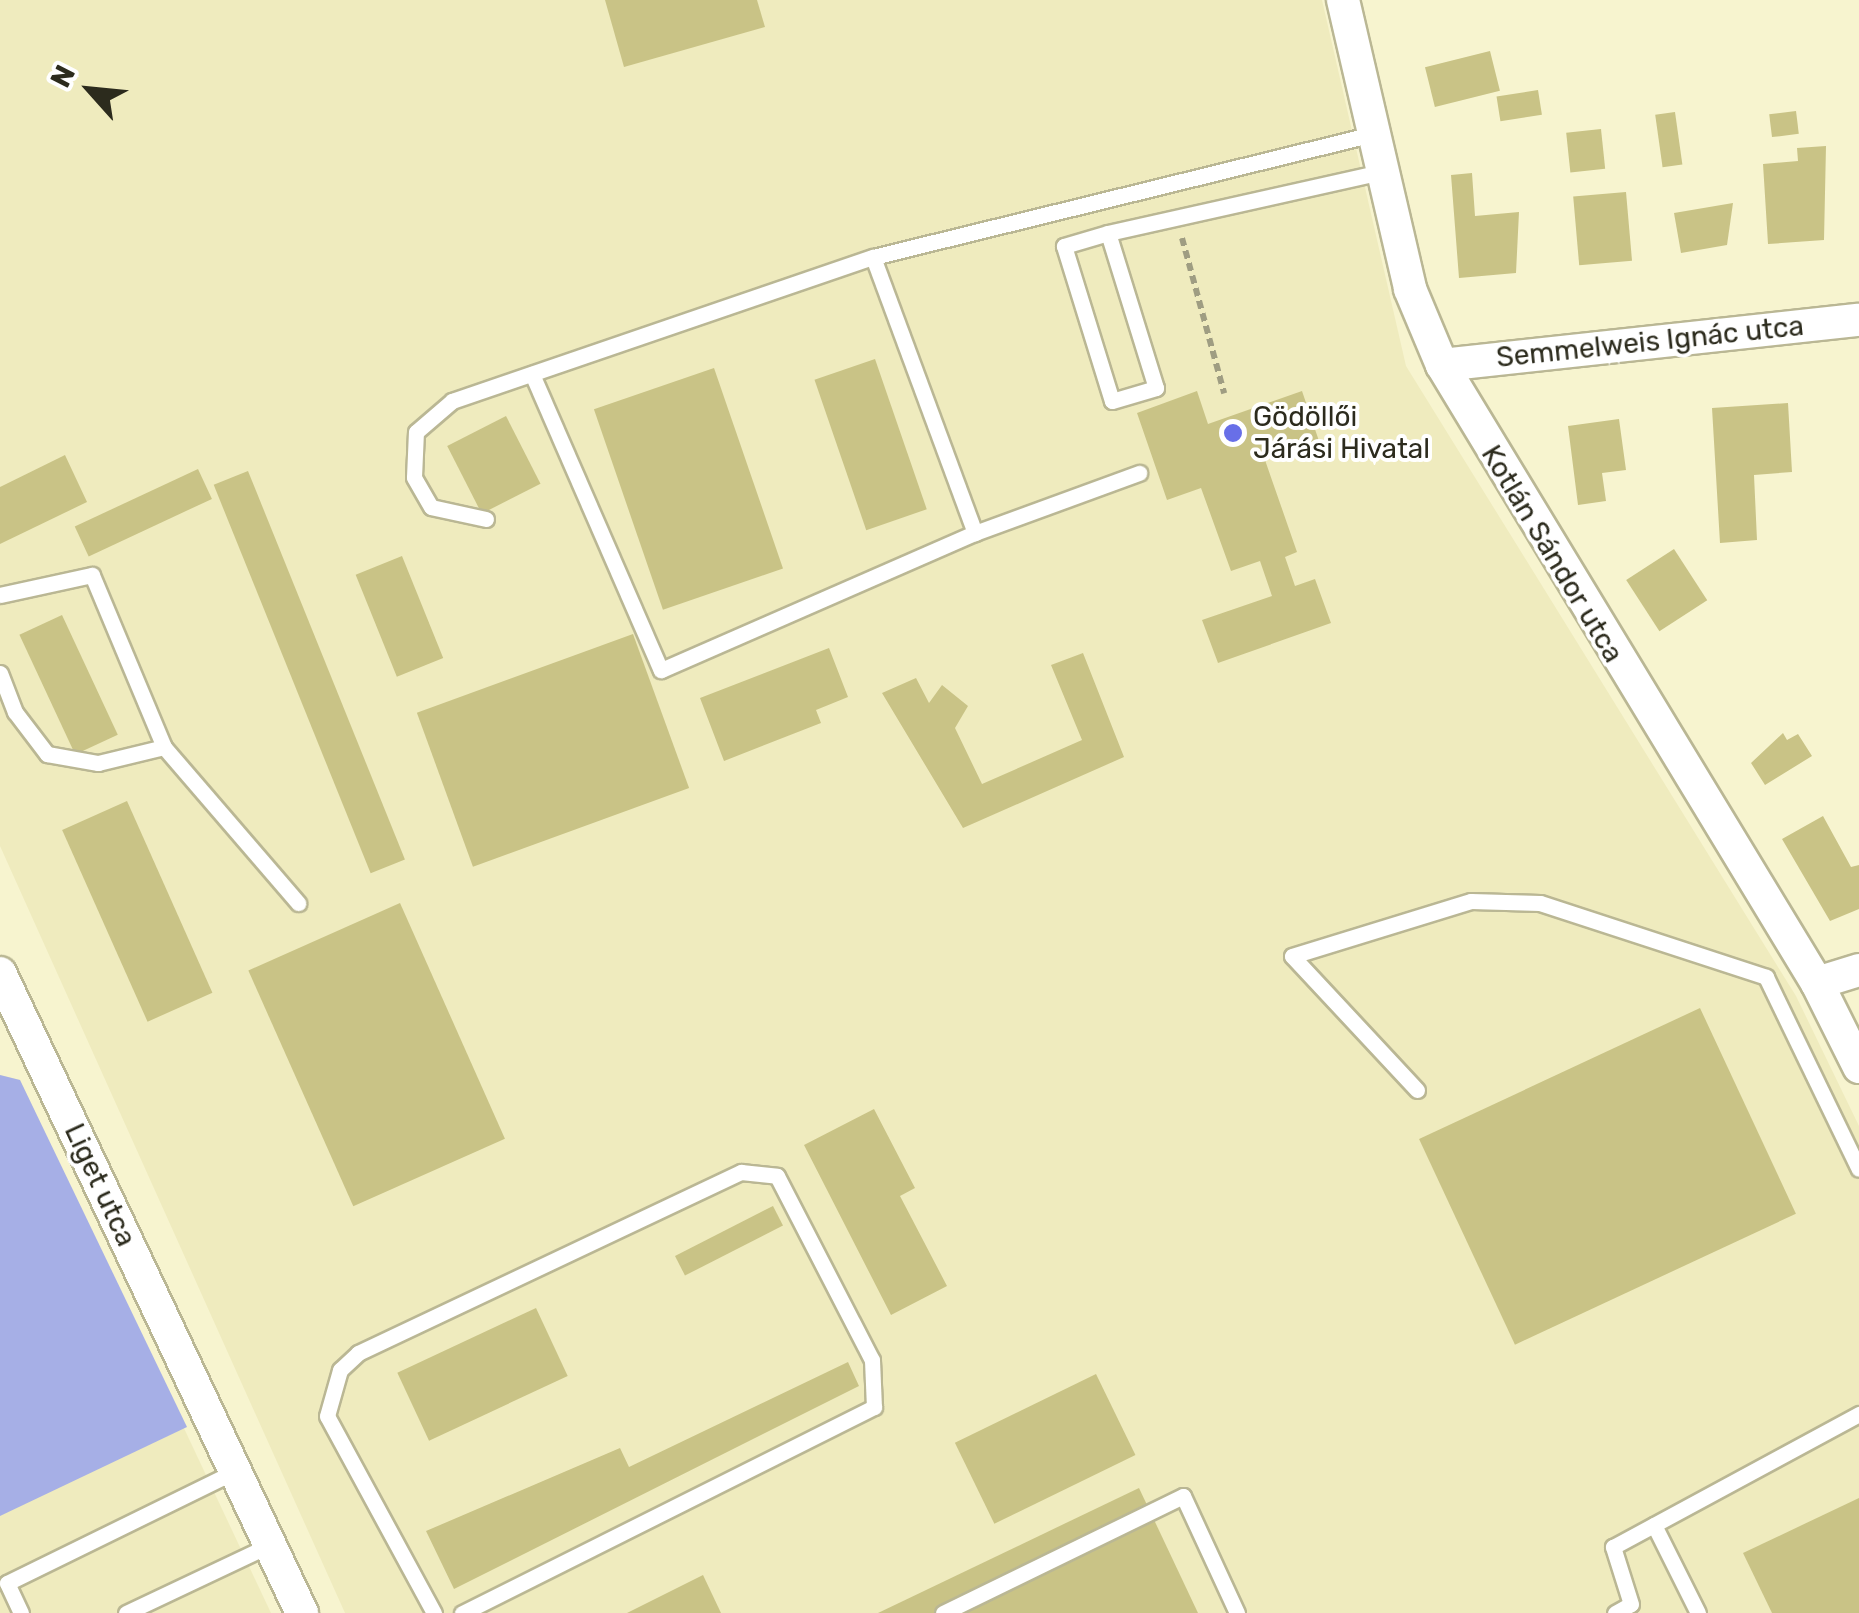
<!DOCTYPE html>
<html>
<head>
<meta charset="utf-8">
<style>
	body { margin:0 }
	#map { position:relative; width:1859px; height:1613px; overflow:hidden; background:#f7f4cf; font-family:Rubik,sans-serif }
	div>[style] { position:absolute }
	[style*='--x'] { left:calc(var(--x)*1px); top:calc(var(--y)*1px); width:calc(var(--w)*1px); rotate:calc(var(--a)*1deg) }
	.built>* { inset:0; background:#efebbe }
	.forest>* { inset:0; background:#a6afe6 }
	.building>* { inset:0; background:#c9c386; transform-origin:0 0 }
	.path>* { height:6px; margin-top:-3px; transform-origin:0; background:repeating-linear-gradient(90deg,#9f9d82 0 8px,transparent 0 13px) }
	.roads { filter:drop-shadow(2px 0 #bab794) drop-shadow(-2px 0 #bab794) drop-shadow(0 2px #bab794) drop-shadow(0 -2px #bab794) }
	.lane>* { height:15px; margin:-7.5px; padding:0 7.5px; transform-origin:7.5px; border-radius:7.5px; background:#fff }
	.street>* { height:32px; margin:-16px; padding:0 16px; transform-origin:16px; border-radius:16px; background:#fff }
	.dots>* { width:28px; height:28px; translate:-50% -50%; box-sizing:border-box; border:5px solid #fff; border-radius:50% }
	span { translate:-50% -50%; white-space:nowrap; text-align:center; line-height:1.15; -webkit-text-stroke:8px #fff; paint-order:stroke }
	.street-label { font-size:28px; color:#2c2b1d }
	.poi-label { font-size:28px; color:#2c2b1d }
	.left { translate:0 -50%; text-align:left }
	.north { position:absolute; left:40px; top:40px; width:100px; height:100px; -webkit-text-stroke:8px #fff; paint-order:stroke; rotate:297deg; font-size:28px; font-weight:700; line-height:40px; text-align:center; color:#2c2b1d }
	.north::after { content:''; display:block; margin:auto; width:35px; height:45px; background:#2c2b1d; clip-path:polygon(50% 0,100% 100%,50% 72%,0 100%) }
</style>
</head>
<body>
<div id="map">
	<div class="built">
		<i style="clip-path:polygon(0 0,1322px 0,1406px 366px,1796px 996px,1859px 1126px,1859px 1613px,345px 1613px,0 846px)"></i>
		<i style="clip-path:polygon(0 1075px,20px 1080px,271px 1613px,0 1613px)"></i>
	</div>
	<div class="forest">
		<i style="clip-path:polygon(0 1075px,20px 1080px,187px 1427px,0 1516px)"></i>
	</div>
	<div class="building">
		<i style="clip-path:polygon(605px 0,757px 0,765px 27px,624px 67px)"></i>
		<i style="left:1490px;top:51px;width:41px;height:67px;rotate:76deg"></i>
		<i style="left:1538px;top:90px;width:25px;height:42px;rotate:81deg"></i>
		<i style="left:1796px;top:111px;width:23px;height:27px;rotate:83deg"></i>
		<i style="left:1675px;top:112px;width:53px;height:20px;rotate:82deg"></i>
		<i style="left:1601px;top:129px;width:40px;height:35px;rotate:84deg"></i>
		<i style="clip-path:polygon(1826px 146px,1824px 240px,1768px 244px,1763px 164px,1798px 161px,1797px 148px)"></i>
		<i style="clip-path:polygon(1472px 173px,1475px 216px,1519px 212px,1516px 273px,1459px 278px,1451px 175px)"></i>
		<i style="left:1626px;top:192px;width:69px;height:53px;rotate:85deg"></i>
		<i style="clip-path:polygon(1733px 203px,1727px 245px,1681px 253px,1674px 213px)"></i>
		<i style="left:875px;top:359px;width:159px;height:64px;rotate:71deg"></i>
		<i style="left:714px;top:368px;width:212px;height:127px;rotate:71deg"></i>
		<i style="clip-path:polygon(1197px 391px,1208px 424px,1302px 391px,1319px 441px,1265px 460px,1297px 552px,1285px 557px,1295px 586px,1315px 579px,1331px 623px,1218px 663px,1202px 620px,1272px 596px,1260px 561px,1231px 571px,1201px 488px,1167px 500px,1137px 413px)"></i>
		<i style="clip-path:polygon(1788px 403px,1792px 472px,1754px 475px,1757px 540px,1720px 543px,1712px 408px)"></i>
		<i style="left:506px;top:416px;width:76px;height:66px;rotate:63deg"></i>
		<i style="clip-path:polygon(1619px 419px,1626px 470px,1602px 473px,1606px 501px,1578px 505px,1568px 426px)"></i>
		<i style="clip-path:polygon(65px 455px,87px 502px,0 544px,0 487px)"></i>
		<i style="left:198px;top:469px;width:33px;height:136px;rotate:65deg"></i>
		<i style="left:248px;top:471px;width:419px;height:37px;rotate:68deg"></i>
		<i style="left:1674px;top:549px;width:61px;height:57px;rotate:57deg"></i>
		<i style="left:402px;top:556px;width:110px;height:50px;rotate:68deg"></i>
		<i style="left:62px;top:615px;width:132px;height:47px;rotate:65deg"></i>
		<i style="left:633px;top:634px;width:164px;height:230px;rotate:70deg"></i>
		<i style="clip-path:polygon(829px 648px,848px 697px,816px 710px,821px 723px,724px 761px,700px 698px)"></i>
		<i style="clip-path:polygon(1083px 653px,1124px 757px,963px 828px,882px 693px,916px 678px,929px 703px,942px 685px,968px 706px,955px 728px,982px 784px,1082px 740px,1051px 665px)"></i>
		<i style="clip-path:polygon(1783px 733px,1787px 740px,1798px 734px,1812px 756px,1765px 785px,1751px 763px)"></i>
		<i style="left:127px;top:801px;width:210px;height:71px;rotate:66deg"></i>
		<i style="clip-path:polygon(1823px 816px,1851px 867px,1859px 865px,1859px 909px,1830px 921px,1782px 839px)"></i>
		<i style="left:400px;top:903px;width:258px;height:166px;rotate:66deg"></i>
		<i style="left:1700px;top:1008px;width:227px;height:310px;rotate:65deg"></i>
		<i style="clip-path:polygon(874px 1109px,915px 1188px,900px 1196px,947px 1286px,891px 1315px,804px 1145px)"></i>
		<i style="left:773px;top:1206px;width:22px;height:110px;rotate:63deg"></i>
		<i style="left:536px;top:1308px;width:75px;height:153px;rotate:65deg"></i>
		<i style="clip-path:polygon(848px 1362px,859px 1386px,454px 1589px,426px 1531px,620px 1448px,629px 1467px)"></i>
		<i style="left:1096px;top:1374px;width:90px;height:157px;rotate:64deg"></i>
		<i style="clip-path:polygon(1139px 1488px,1198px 1613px,878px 1613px)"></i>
		<i style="clip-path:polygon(1859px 1498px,1859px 1613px,1772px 1613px,1743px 1553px)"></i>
		<i style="clip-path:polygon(703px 1575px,721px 1613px,627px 1613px)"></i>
	</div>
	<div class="path">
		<i style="--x:1182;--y:238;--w:161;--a:74.8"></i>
	</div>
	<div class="roads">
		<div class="lane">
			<i style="--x:1108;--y:233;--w:46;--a:163.5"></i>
			<i style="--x:1064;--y:246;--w:162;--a:72.8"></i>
			<i style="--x:1112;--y:401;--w:46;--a:-16.5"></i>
			<i style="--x:1156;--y:388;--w:162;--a:-107.2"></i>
			<i style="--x:1108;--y:233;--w:281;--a:-12.6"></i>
			<i style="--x:532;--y:374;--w:323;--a:66.5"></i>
			<i style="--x:661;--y:670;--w:343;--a:-23.6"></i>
			<i style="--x:975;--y:533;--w:294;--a:-110.3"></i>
			<i style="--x:486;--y:519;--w:56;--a:-167.7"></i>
			<i style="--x:431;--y:507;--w:34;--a:-120"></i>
			<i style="--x:414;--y:477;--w:45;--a:-87.5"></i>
			<i style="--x:416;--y:432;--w:48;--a:-40.7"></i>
			<i style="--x:452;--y:401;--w:445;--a:-18.9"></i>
			<i style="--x:873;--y:257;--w:515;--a:-13.82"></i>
			<i style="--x:975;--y:533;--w:175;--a:-20.1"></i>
			<i style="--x:0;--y:595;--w:94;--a:-12.3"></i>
			<i style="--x:92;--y:575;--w:186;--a:67.3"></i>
			<i style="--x:164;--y:747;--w:206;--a:49.3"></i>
			<i style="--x:0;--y:673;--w:42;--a:69"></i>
			<i style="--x:15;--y:712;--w:53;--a:52.7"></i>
			<i style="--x:47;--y:754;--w:52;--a:10"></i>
			<i style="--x:98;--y:763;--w:68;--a:-13.6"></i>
			<i style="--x:1417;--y:1090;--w:183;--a:-133"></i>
			<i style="--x:1292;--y:956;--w:187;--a:-17.1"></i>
			<i style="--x:1471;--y:901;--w:69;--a:1.7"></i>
			<i style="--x:1540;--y:903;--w:238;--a:18.1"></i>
			<i style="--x:1766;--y:977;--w:213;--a:64.2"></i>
			<i style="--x:1654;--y:1525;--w:98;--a:63.4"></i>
			<i style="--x:21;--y:1613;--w:33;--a:-115"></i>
			<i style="--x:7;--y:1583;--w:255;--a:-26.1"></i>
			<i style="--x:126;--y:1613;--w:159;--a:-25.3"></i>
			<i style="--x:434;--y:1613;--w:224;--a:-118.5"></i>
			<i style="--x:327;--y:1416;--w:48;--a:-74.2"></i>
			<i style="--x:340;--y:1370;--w:25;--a:-43"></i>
			<i style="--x:358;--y:1353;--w:424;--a:-25.3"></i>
			<i style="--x:741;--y:1172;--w:36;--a:6"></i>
			<i style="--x:777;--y:1176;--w:207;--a:62.7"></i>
			<i style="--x:872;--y:1360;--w:47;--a:87.6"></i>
			<i style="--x:874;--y:1407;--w:461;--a:153.4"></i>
			<i style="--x:943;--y:1613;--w:267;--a:-26"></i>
			<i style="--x:1183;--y:1496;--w:129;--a:65.2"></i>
			<i style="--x:1615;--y:1613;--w:18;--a:-29"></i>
			<i style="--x:1631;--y:1604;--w:60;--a:-107.5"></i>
			<i style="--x:1613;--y:1547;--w:280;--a:-28.4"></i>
		</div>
		<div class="street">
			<i style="--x:1343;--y:0;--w:297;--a:76.9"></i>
			<i style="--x:1410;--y:289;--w:82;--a:67.2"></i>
			<i style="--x:1442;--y:365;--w:723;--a:58.75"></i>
			<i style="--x:1817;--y:983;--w:94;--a:63.4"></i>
			<i style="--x:1442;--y:365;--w:419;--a:-6.2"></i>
			<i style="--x:0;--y:973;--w:708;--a:64.74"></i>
			<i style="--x:1817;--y:983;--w:44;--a:-17.2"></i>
		</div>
	</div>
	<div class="dots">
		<i style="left:1233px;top:433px;background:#686fe8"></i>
	</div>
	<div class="street-label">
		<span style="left:1650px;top:342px;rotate:-6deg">Semmelweis Ignác utca</span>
		<span style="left:1552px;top:554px;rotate:59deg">Kotlán Sándor utca</span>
		<span style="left:100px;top:1185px;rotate:65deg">Liget utca</span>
	</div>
	<div class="poi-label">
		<span class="left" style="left:1253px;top:433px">Gödöllői<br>Járási Hivatal</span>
	</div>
	<div class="north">N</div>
</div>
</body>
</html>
